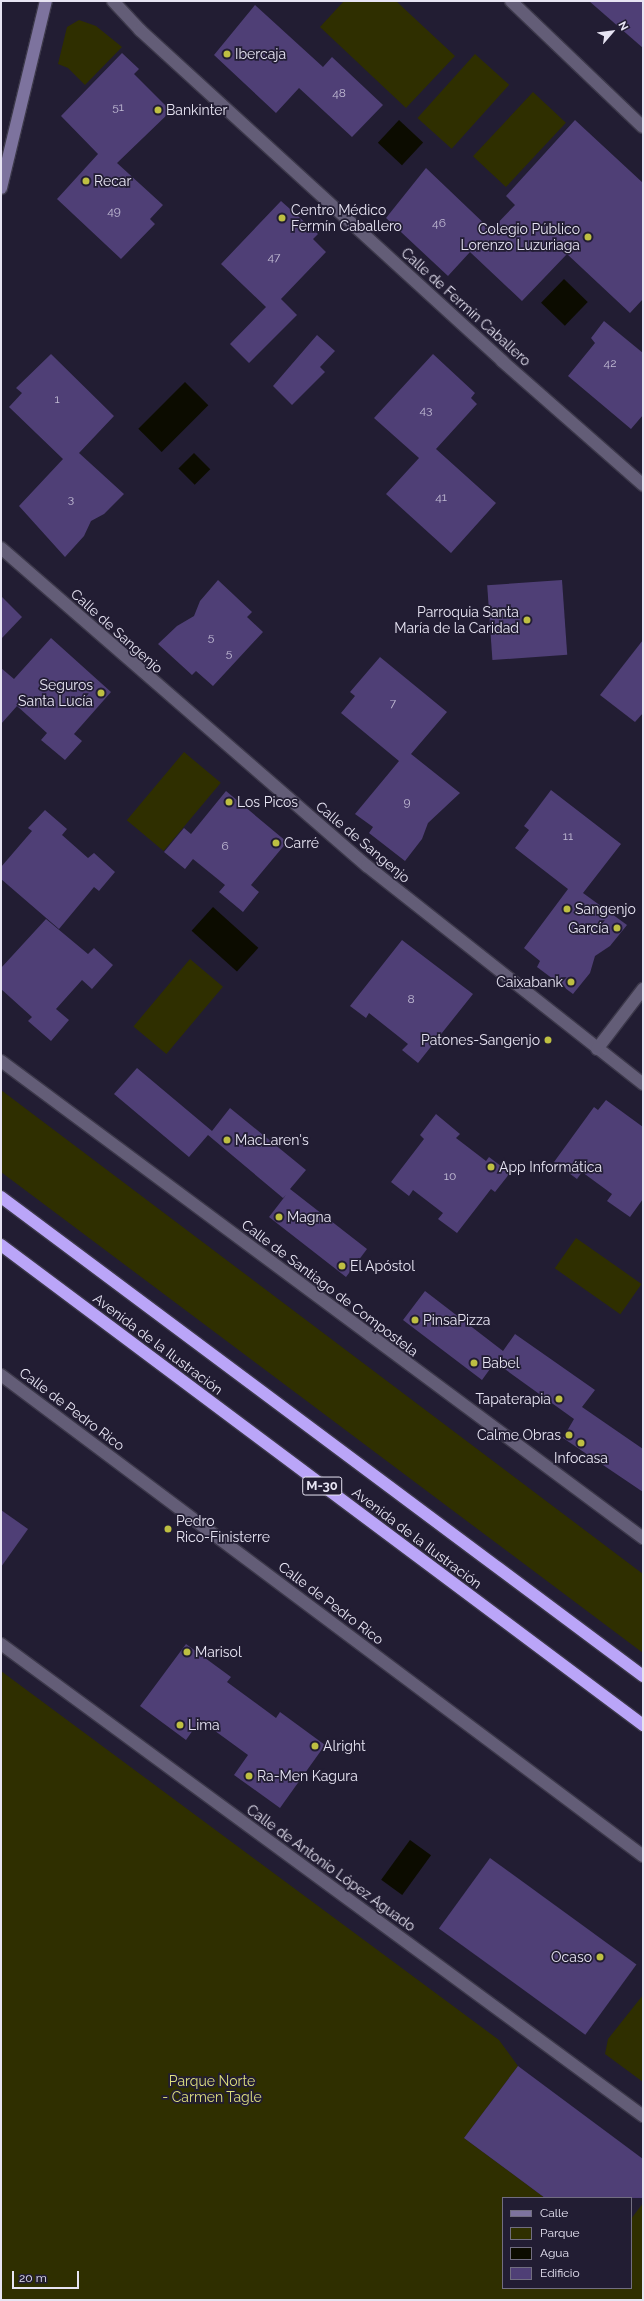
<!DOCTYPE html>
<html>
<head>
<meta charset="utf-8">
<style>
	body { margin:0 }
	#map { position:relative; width:644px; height:2301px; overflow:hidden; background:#221d33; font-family:Raleway,sans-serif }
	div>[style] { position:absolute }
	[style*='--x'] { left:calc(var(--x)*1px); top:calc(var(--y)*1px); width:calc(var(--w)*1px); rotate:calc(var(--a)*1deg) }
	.green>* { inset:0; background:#2f2f00; transform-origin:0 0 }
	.water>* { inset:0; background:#0c0c00; transform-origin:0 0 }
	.building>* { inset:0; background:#4f3f76; transform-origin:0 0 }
	.roads { filter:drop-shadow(1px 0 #3c384a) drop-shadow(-1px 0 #3c384a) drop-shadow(0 1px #3c384a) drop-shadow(0 -1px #3c384a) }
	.street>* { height:12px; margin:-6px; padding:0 6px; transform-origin:6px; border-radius:6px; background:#635d77 }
	.secondary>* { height:12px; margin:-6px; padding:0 6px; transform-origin:6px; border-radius:6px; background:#7d739e }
	.highway>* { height:12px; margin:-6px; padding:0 6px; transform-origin:6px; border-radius:6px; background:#baa5f8 }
	.dots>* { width:11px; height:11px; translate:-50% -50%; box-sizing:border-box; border:2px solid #221d33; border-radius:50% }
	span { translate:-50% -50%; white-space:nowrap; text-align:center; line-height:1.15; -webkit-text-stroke:3.5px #221d33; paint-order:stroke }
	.number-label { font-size:12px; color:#c1bbd4 }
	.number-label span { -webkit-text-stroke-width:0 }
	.shield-label span { padding:1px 3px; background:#221d33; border:1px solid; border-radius:3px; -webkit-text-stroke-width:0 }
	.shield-label { font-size:13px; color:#e7e4f3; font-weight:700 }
	.poi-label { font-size:14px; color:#e7e4f3 }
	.left { translate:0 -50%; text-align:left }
	.right { translate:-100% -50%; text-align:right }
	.street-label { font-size:14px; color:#e7e4f3 }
	.park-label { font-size:14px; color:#dedf7e }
	.frame { position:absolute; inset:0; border:2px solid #e7e4f3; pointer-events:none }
	.legend { position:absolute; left:502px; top:2197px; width:130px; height:92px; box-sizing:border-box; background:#221d33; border:1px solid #716d80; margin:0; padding:5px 7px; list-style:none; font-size:12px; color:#e7e4f3 }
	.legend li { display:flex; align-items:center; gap:8px; height:20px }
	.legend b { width:20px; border:1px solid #716d80 }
	.north { position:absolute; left:592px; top:12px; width:40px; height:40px; -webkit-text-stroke:3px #221d33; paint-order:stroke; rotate:62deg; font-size:11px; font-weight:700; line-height:16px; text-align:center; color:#e7e4f3 }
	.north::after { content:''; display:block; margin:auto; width:14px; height:18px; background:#e7e4f3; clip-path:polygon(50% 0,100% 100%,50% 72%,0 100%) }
	.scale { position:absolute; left:12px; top:2271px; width:67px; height:18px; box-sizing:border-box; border:2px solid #e7e4f3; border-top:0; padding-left:5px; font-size:12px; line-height:14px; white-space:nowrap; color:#e7e4f3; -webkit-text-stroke:3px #221d33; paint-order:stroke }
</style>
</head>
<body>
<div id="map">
	<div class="green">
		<i style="clip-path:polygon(344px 1px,396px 1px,455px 56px,406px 108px,320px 27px)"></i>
		<i style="clip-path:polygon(79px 20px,96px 26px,122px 47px,85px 85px,68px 68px,58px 64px,67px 27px)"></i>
		<i style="left:475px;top:54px;width:46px;height:86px;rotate:42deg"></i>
		<i style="left:533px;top:92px;width:45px;height:88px;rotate:43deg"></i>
		<i style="left:184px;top:752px;width:48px;height:89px;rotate:40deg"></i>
		<i style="left:190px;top:959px;width:43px;height:88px;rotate:40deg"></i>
		<i style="clip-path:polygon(1px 1090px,643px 1574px,643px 1653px,1px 1172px)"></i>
		<i style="left:576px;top:1238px;width:80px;height:37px;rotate:35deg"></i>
		<i style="clip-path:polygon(1px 1671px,499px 2040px,518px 2066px,464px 2138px,545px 2198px,503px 2198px,503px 2288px,631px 2288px,631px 2219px,643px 2203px,643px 2300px,1px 2300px)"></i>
		<i style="clip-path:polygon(643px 1995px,643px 2082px,605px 2054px,608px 2039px)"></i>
	</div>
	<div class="water">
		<i style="left:399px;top:120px;width:33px;height:31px;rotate:43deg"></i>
		<i style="left:564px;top:279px;width:33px;height:33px;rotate:44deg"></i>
		<i style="left:185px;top:382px;width:33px;height:66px;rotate:45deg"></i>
		<i style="left:194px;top:453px;width:23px;height:22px;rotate:45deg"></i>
		<i style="left:213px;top:907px;width:61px;height:32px;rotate:42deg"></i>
		<i style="left:410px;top:1840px;width:26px;height:49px;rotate:36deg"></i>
	</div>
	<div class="building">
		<i style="clip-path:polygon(589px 1px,643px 1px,643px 48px)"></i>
		<i style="clip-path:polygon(255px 5px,323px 67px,332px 57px,383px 105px,352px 137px,299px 88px,276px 113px,214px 55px)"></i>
		<i style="clip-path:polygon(122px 53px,139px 69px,134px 74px,171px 111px,117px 163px,163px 205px,150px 219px,155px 224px,121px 259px,57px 199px,98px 154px,61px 116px)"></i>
		<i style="clip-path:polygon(575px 120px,643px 183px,643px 299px,630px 313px,567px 254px,522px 301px,470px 252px,448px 276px,386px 218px,426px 168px,491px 230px,515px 205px,506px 196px)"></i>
		<i style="clip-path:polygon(281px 201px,318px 234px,313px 239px,326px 252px,281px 299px,297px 315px,249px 363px,230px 344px,266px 307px,221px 264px)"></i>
		<i style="clip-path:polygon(604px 321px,643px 353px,643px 415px,631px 429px,568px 376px,595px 343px,591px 338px)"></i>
		<i style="clip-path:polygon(317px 335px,335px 351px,320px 367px,325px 372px,292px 405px,273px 386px)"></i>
		<i style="clip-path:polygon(51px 354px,114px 416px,79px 453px,124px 494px,104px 514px,91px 521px,84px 536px,65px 557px,19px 506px,63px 459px,9px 407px,22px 393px,16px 388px)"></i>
		<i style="clip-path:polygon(433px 354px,475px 393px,471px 398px,477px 404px,436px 449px,496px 503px,451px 553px,386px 494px,419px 458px,374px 418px)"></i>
		<i style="clip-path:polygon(218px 580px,252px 612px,247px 617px,263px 632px,213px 686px,196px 671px,192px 675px,158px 644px,177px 626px,194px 616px,200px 601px)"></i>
		<i style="left:562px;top:580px;width:75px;height:75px;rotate:86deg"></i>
		<i style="clip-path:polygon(1px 596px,22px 617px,1px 639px)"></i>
		<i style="clip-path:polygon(51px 638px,111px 692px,74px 734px,82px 741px,65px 760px,41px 740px,47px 733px,17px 706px,1px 724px,1px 668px,14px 679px)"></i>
		<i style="clip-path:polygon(643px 640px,643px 713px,635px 722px,600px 695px)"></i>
		<i style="clip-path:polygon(380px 657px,447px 712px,411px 754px,460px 793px,428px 823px,422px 839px,405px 861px,369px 833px,373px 827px,355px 814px,399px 761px,341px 713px,355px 696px,350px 692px)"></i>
		<i style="clip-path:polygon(551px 790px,621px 844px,583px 893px,627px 925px,610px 946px,595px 956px,590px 973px,573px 994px,537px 967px,540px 961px,524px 948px,568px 889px,515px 848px,529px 830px,524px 826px)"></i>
		<i style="clip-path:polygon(226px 791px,287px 842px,251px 885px,259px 892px,243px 912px,219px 892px,225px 885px,193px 859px,185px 869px,164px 852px,184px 828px,191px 834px)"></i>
		<i style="clip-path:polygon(45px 810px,67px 829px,62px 835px,88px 858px,94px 853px,115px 872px,99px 891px,94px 887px,59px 929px,1px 879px,1px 867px,32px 831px,28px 828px)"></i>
		<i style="clip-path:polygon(46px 919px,88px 954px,94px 948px,113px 965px,92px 989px,82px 980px,56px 1009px,69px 1020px,51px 1041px,28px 1021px,32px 1017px,1px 989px,1px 968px)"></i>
		<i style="clip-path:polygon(402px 940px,473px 994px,418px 1063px,402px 1050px,408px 1044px,369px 1013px,366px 1018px,350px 1006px)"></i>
		<i style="clip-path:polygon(137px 1068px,212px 1131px,230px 1108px,306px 1170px,290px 1189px,367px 1249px,346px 1277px,269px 1217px,286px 1195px,283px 1198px,208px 1135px,189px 1157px,114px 1094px)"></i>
		<i style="clip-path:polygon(606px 1100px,643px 1127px,643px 1199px,630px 1217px,607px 1201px,612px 1194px,582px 1172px,577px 1179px,554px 1162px,594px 1107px,598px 1110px)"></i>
		<i style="clip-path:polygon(436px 1114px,460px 1134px,456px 1138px,486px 1161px,489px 1157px,510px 1173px,495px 1192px,491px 1189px,457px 1233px,438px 1219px,443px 1213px,413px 1190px,409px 1196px,391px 1182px,424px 1139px,420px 1135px)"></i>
		<i style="clip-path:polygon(425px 1291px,503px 1351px,515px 1334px,595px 1390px,582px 1407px,643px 1449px,643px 1492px,563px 1438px,574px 1419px,495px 1362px,482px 1380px,403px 1320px)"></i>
		<i style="clip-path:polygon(1px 1510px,28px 1529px,1px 1567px)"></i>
		<i style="clip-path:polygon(186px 1644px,231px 1677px,227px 1682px,276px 1718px,280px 1712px,325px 1745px,280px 1808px,234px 1775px,248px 1755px,200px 1720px,186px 1740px,140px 1706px)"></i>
		<i style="left:490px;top:1858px;width:181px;height:87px;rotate:36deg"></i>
		<i style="clip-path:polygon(518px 2066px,643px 2159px,643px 2198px,545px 2198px,464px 2138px)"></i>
	</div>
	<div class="roads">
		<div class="street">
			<i style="--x:113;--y:1;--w:40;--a:47"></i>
			<i style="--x:140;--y:30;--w:491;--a:42.4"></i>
			<i style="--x:502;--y:361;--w:188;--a:41.3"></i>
			<i style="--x:511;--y:1;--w:182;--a:43.7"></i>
			<i style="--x:1;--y:548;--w:485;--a:41"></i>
			<i style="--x:367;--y:866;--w:352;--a:38.3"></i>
			<i style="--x:597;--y:1049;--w:76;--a:-52.5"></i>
			<i style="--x:1;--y:1061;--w:800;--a:36.61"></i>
			<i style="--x:1;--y:1375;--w:802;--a:36.84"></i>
			<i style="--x:1;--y:1644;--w:797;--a:36.32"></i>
		</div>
		<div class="secondary">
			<i style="--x:1;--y:188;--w:192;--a:-76.5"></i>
		</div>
		<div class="highway">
			<i style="--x:1;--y:1197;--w:801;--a:36.73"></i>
			<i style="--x:1;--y:1245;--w:802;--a:36.78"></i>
		</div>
	</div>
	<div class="dots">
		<i style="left:227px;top:54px;background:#bebf42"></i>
		<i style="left:158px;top:110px;background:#bebf42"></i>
		<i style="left:86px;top:181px;background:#bebf42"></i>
		<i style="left:282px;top:218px;background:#bebf42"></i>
		<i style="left:588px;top:237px;background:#bebf42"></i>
		<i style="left:527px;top:620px;background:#bebf42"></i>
		<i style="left:101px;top:693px;background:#bebf42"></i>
		<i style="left:229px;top:802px;background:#bebf42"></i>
		<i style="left:276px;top:843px;background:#bebf42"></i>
		<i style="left:567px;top:909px;background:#bebf42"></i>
		<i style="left:617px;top:928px;background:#bebf42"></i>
		<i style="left:571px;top:982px;background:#bebf42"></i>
		<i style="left:548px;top:1040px;background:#bebf42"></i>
		<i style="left:227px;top:1140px;background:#bebf42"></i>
		<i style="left:491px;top:1167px;background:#bebf42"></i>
		<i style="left:279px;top:1217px;background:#bebf42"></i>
		<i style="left:342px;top:1266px;background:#bebf42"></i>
		<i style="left:415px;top:1320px;background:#bebf42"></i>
		<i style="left:474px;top:1363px;background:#bebf42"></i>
		<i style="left:559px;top:1399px;background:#bebf42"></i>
		<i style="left:569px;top:1435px;background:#bebf42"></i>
		<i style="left:581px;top:1443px;background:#bebf42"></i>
		<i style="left:168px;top:1529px;background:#bebf42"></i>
		<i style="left:187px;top:1652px;background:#bebf42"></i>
		<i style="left:180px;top:1725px;background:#bebf42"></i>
		<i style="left:315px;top:1746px;background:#bebf42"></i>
		<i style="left:249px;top:1776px;background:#bebf42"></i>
		<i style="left:600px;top:1957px;background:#bebf42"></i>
	</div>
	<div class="number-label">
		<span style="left:339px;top:94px">48</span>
		<span style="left:118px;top:108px">51</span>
		<span style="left:114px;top:212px">49</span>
		<span style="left:439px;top:224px">46</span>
		<span style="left:274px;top:258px">47</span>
		<span style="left:610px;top:364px">42</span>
		<span style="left:57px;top:400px">1</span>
		<span style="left:426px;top:411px">43</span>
		<span style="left:441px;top:498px">41</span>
		<span style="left:71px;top:500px">3</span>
		<span style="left:211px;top:638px">5</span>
		<span style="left:229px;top:654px">5</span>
		<span style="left:393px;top:704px">7</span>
		<span style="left:407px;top:803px">9</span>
		<span style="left:568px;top:837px">11</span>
		<span style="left:225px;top:847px">6</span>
		<span style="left:411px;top:1000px">8</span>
		<span style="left:450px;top:1177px">10</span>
	</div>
	<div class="shield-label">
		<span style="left:322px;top:1486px">M-30</span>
	</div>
	<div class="poi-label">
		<span class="left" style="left:235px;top:54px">Ibercaja</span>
		<span class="left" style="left:166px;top:110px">Bankinter</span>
		<span class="left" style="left:94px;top:181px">Recar</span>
		<span class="left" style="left:291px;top:218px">Centro Médico<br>Fermín Caballero</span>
		<span class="right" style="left:580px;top:237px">Colegio Público<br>Lorenzo Luzuriaga</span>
		<span class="right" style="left:519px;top:620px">Parroquia Santa<br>María de la Caridad</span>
		<span class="right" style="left:93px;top:693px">Seguros<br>Santa Lucía</span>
		<span class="left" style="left:237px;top:802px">Los Picos</span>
		<span class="left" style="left:284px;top:843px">Carré</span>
		<span class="left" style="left:575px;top:909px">Sangenjo</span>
		<span class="right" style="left:609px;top:928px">García</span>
		<span class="right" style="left:563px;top:982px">Caixabank</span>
		<span class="right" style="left:540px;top:1040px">Patones-Sangenjo</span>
		<span class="left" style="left:235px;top:1140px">MacLaren's</span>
		<span class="left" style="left:499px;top:1167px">App Informática</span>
		<span class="left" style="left:287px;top:1217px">Magna</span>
		<span class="left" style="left:350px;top:1266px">El Apóstol</span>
		<span class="left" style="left:423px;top:1320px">PinsaPizza</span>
		<span class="left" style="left:482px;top:1363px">Babel</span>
		<span class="right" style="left:551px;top:1399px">Tapaterapia</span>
		<span class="right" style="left:561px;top:1435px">Calme Obras</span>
		<span style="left:581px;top:1458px">Infocasa</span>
		<span class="left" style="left:176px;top:1529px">Pedro<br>Rico-Finisterre</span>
		<span class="left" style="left:195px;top:1652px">Marisol</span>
		<span class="left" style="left:188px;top:1725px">Lima</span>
		<span class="left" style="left:323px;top:1746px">Alright</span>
		<span class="left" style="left:257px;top:1776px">Ra-Men Kagura</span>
		<span class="right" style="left:592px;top:1957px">Ocaso</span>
	</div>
	<div class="street-label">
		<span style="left:466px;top:307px;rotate:42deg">Calle de Fermín Caballero</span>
		<span style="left:117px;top:631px;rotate:42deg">Calle de Sangenjo</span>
		<span style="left:363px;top:842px;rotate:40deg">Calle de Sangenjo</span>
		<span style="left:330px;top:1288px;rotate:37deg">Calle de Santiago de Compostela</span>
		<span style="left:158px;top:1344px;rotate:37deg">Avenida de la Ilustración</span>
		<span style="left:72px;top:1409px;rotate:37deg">Calle de Pedro Rico</span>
		<span style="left:417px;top:1538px;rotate:37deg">Avenida de la Ilustración</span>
		<span style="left:331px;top:1603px;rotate:37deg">Calle de Pedro Rico</span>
		<span style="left:331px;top:1868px;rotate:36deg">Calle de Antonio López Aguado</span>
	</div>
	<div class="park-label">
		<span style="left:212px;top:2089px">Parque Norte<br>- Carmen Tagle</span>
	</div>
	<div class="frame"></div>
	<ul class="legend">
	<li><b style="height:5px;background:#7d739e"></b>Calle</li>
	<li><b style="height:11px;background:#2f2f00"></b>Parque</li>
	<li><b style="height:11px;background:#0c0c00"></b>Agua</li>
	<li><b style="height:11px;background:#4f3f76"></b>Edificio</li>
	</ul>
	<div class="north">N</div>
	<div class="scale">20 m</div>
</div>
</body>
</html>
